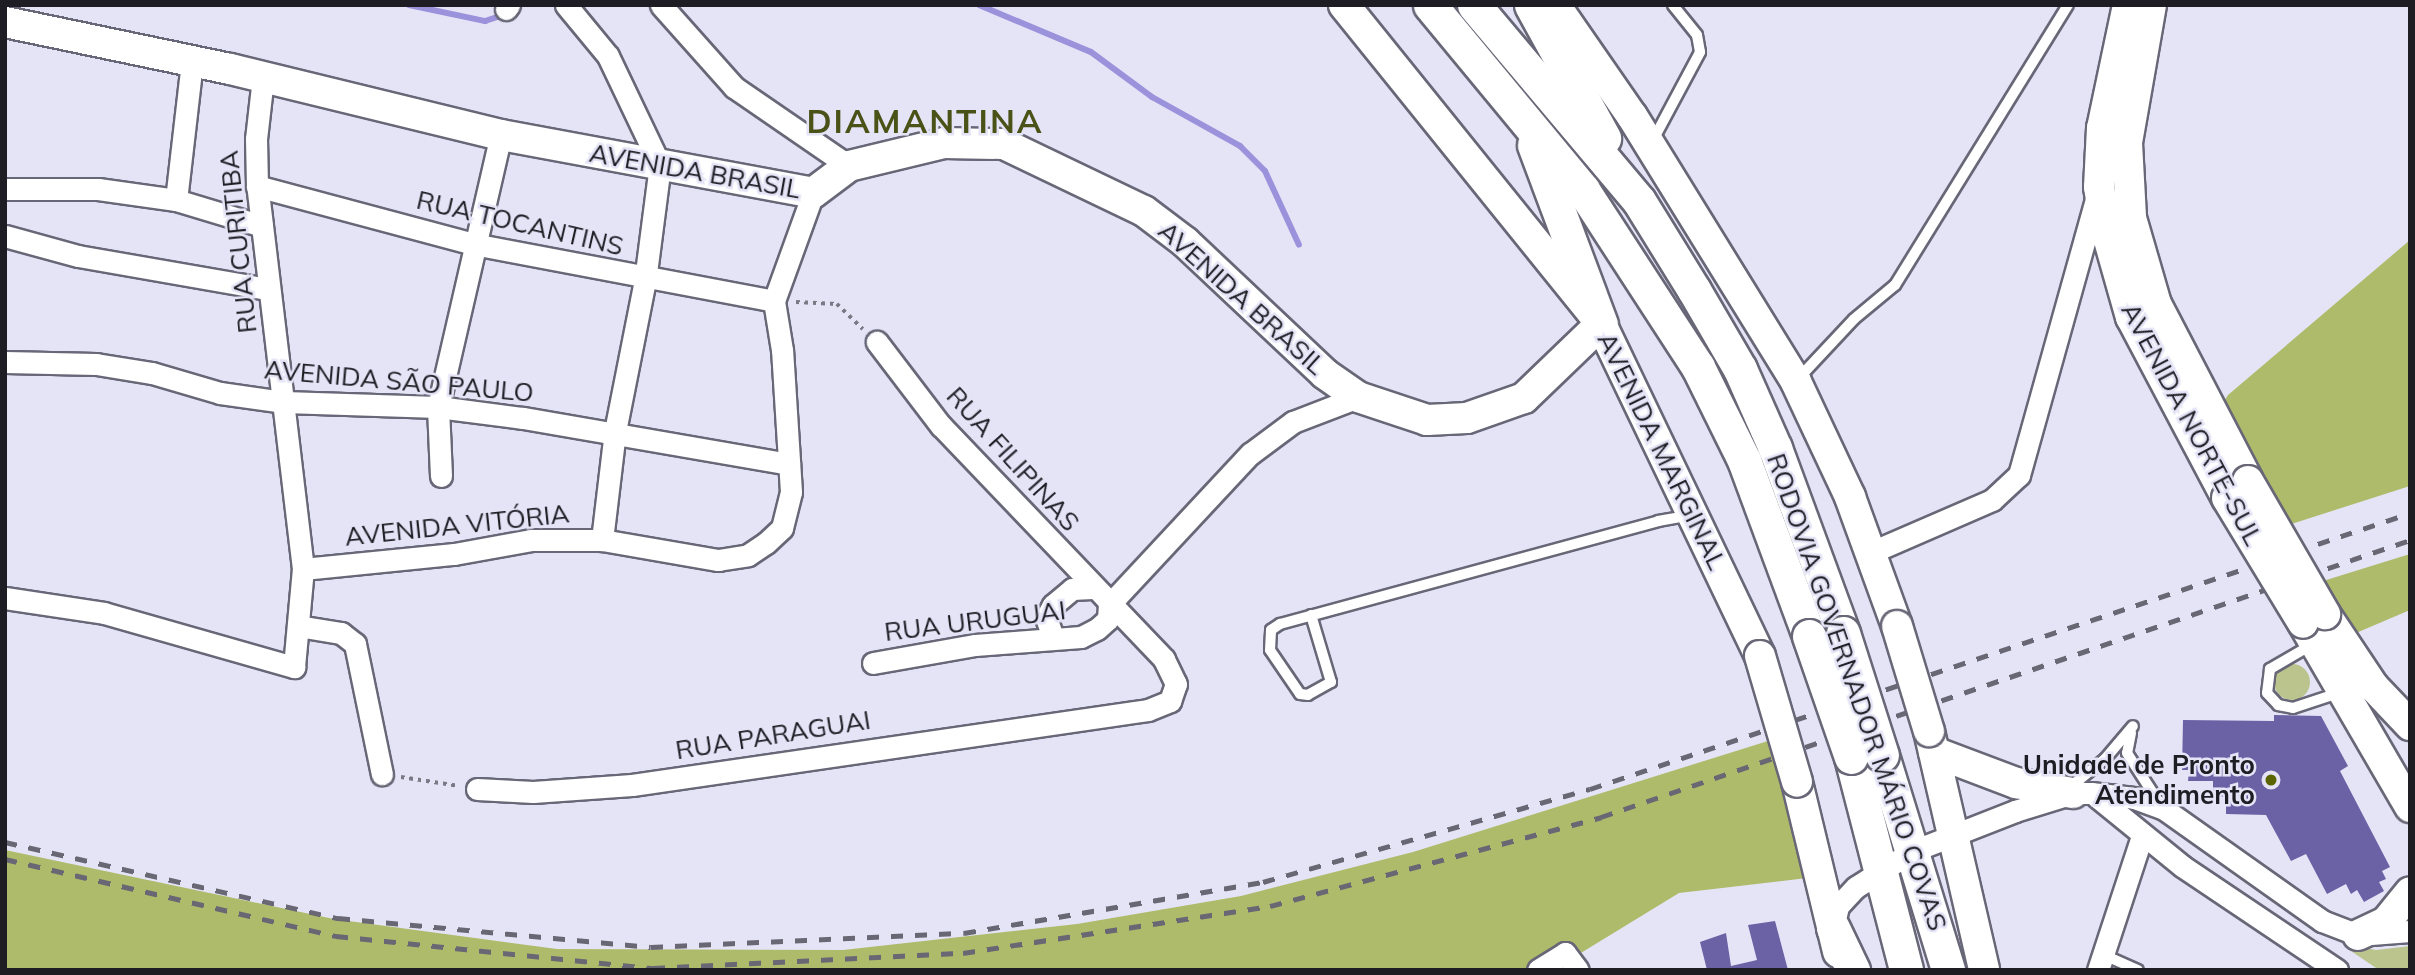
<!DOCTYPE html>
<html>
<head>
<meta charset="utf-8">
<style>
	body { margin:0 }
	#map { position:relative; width:2415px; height:975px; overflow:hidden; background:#e5e4f7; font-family:Mulish,sans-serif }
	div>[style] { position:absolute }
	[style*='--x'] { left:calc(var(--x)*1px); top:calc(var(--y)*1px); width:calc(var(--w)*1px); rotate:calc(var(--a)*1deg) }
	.green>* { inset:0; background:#bac48c }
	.round { border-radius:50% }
	.forest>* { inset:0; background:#aebb6a }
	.stream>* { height:6px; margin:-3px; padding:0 3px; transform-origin:3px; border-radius:3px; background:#9a92db }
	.building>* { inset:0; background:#6b62a6 }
	.path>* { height:3.5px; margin-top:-1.75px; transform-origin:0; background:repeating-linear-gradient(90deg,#7a7986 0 3.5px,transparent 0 8.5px) }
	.roads { filter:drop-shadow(2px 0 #686777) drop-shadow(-2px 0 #686777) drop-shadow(0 2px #686777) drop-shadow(0 -2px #686777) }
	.lane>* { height:10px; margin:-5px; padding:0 5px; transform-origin:5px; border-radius:5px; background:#fff }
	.street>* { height:21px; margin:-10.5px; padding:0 10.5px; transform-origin:10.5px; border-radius:10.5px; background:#fff }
	.secondary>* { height:30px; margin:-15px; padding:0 15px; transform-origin:15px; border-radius:15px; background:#fff }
	.primary>* { height:33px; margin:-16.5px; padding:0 16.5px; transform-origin:16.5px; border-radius:16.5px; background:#fff }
	.rail>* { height:5px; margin-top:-2.5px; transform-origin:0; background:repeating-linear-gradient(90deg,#686773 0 12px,transparent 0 24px) }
	.bridges { filter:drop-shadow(2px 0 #686777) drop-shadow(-2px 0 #686777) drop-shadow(0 2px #686777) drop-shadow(0 -2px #686777) }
	.secondary-bridge>* { height:30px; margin:-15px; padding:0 15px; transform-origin:15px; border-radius:15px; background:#fff }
	.primary-bridge>* { height:33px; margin:-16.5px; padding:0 16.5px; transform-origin:16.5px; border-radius:16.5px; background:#fff }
	.dots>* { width:19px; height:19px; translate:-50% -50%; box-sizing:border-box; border:4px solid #e5e4f7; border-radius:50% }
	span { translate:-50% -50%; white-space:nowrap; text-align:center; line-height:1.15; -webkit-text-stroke:5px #e5e4f7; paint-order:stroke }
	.street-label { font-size:26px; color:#1e1d24 }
	.poi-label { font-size:26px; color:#1e1d24; font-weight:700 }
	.right { translate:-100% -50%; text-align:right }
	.district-label { font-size:33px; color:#4a5218; font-weight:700; letter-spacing:2px }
	.frame { position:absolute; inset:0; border:7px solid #1e1d24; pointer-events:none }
</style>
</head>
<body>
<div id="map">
	<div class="green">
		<i class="round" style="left:2274px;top:664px;width:36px;height:36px"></i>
		<i style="clip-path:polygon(2354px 946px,2376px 950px,2410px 946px,2410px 970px,2379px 970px,2351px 951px)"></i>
	</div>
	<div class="forest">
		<i style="clip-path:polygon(2410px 240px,2410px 486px,2285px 526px,2218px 411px,2228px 395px)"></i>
		<i style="clip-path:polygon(2410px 554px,2410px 610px,2356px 633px,2323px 581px)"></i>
		<i style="clip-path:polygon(1768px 741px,1791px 807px,1807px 878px,1679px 893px,1553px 970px,5px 970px,5px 850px,334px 919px,557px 949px,843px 950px,1077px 924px,1241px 896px,1413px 852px)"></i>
	</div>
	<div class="stream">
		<i style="--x:409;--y:5;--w:78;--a:11.9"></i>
		<i style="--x:485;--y:21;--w:22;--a:-18"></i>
		<i style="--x:979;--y:5;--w:121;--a:22.8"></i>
		<i style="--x:1091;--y:52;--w:76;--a:36.4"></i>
		<i style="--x:1152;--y:97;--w:101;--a:29.1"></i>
		<i style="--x:1240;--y:146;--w:35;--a:45"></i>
		<i style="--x:1265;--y:171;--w:81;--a:65.3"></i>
	</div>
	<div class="building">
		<i style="clip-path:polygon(2274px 715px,2321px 716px,2348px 766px,2340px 771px,2390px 867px,2382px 871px,2386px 879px,2379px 882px,2384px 891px,2364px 902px,2357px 890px,2351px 894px,2346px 884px,2327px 894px,2306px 854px,2291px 861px,2266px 815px,2226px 814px,2226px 797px,2213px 797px,2213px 781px,2188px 781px,2189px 770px,2182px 770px,2183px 720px,2274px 721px)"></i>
		<i style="clip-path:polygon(1775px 921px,1788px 970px,1707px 970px,1700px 942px,1726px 933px,1731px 966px,1757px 960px,1748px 925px)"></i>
	</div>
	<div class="path">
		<i style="--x:796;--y:302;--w:41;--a:2.8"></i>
		<i style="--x:837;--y:304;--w:36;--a:44"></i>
		<i style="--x:401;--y:777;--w:59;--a:8.8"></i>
	</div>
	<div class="roads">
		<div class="lane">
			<i style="--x:1652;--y:142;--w:102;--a:-61.9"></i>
			<i style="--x:1700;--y:52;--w:17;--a:-100"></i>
			<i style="--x:1697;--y:35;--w:38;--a:-129"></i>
			<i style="--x:1797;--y:380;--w:83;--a:-46.9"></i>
			<i style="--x:1854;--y:319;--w:53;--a:-39.7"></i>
			<i style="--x:1895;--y:285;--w:329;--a:-58.3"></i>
			<i style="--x:1311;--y:615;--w:70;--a:73.4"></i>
			<i style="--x:1331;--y:682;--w:26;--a:151"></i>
			<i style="--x:1308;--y:695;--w:8;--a:-173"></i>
			<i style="--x:1300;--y:694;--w:53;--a:-124.3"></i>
			<i style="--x:1270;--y:650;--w:20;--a:-87"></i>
			<i style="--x:1271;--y:630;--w:11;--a:-34"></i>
			<i style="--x:1280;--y:624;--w:392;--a:-15.2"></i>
			<i style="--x:1658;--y:521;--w:34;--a:-10"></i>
			<i style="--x:2313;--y:644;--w:50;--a:149.8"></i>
			<i style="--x:2270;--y:669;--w:24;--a:97"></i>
			<i style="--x:2267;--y:693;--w:16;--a:47"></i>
			<i style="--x:2278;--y:705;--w:15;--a:11"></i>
			<i style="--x:2293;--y:708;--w:51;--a:-18.4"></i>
			<i style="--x:2131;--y:733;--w:20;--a:101"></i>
			<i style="--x:2127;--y:753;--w:61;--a:57.1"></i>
			<i style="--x:2070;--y:787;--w:45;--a:-38.7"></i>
			<i style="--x:2105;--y:759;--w:43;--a:-49.7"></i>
			<i style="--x:2104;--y:955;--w:37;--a:24"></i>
		</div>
		<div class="street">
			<i style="--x:566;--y:5;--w:66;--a:50.5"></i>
			<i style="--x:608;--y:56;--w:121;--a:64.5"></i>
			<i style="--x:660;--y:165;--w:116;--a:97.4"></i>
			<i style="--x:645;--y:280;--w:154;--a:101.2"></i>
			<i style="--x:615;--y:431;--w:110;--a:96.8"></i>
			<i style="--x:661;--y:5;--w:110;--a:48.3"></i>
			<i style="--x:734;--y:87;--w:140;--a:34.5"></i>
			<i style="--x:506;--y:9;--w:5;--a:-53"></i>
			<i style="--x:257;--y:186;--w:224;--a:15"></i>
			<i style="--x:473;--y:244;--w:306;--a:10.7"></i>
			<i style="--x:5;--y:189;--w:93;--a:0"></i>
			<i style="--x:98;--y:189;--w:79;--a:8"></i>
			<i style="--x:176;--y:200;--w:90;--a:16.8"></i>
			<i style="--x:176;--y:200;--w:139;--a:-83.4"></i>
			<i style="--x:5;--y:236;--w:76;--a:15.3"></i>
			<i style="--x:78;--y:256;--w:193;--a:9.9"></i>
			<i style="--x:5;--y:362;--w:91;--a:1.3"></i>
			<i style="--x:96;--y:364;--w:57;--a:9.1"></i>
			<i style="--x:152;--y:373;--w:71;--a:16.4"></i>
			<i style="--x:220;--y:393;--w:65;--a:8"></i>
			<i style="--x:284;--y:402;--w:154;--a:1.9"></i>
			<i style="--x:438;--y:407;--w:86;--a:7.4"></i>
			<i style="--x:523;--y:418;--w:270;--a:9.8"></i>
			<i style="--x:441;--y:476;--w:69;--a:-92.5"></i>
			<i style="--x:438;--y:407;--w:279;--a:-77"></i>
			<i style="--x:1872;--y:552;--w:131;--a:-23.4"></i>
			<i style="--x:1992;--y:500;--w:37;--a:-43"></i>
			<i style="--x:2019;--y:475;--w:290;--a:-74.4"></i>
			<i style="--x:303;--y:569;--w:152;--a:-5.7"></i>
			<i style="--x:454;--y:554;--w:78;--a:-10.3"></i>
			<i style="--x:531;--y:540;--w:71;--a:0"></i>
			<i style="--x:602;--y:540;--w:118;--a:9.8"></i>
			<i style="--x:718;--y:560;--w:30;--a:-9"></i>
			<i style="--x:748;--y:555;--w:22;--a:-34"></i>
			<i style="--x:766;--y:543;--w:22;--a:-43"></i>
			<i style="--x:782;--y:528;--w:37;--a:-76"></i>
			<i style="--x:791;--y:492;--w:142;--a:-93.6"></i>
			<i style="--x:782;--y:350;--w:50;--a:-99.3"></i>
			<i style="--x:774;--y:301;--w:115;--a:-70.1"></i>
			<i style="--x:5;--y:598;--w:100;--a:8.6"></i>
			<i style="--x:104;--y:613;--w:198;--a:15.9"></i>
			<i style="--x:294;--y:667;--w:98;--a:-84.8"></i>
			<i style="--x:303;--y:569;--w:386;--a:-96.8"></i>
			<i style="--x:257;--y:186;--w:47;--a:-91.2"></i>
			<i style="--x:256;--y:139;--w:61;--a:-83.5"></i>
			<i style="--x:298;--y:626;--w:44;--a:9.2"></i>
			<i style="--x:341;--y:633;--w:18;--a:38"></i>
			<i style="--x:355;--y:644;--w:133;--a:78.3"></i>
			<i style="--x:1053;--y:637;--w:20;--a:-110"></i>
			<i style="--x:1046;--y:618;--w:15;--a:-62"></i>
			<i style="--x:1053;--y:605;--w:25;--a:-40"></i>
			<i style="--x:1072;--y:589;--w:20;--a:-3"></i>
			<i style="--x:873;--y:663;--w:104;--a:-10"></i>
			<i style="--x:975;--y:645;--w:106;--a:-4.3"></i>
			<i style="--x:1081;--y:637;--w:18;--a:-27"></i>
			<i style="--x:1097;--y:629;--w:15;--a:-42"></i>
			<i style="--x:1108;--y:619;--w:14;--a:-86"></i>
			<i style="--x:1109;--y:605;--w:207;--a:-47"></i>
			<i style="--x:1250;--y:454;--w:54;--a:-36.7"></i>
			<i style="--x:1293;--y:422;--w:70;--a:-21"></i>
			<i style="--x:477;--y:789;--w:56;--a:3.1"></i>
			<i style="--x:533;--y:792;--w:99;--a:-4"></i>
			<i style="--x:632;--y:785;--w:521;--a:-8.27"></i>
			<i style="--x:1148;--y:710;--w:24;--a:-22"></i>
			<i style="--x:1170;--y:701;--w:18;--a:-71"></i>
			<i style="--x:1176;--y:684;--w:28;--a:-116"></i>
			<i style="--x:1164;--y:659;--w:323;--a:-133.7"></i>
			<i style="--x:941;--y:426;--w:106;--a:-127.3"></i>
			<i style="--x:2096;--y:796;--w:111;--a:39.1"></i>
			<i style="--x:2182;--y:866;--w:187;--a:33.9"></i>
			<i style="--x:1833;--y:928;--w:23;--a:-77"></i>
			<i style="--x:1838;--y:906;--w:26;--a:-47"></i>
			<i style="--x:1856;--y:887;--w:67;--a:-32.3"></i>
			<i style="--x:1913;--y:851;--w:110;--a:-21.4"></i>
			<i style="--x:2015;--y:811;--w:61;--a:-17.2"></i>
			<i style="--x:2073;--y:793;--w:18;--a:0"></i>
			<i style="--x:2091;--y:793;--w:43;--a:6.6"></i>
			<i style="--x:2134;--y:798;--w:32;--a:20"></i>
			<i style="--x:2164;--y:809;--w:194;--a:35.3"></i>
			<i style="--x:2322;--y:921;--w:39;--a:21"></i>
			<i style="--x:2358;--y:935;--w:52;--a:-4.4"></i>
			<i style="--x:1538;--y:970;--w:32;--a:-32"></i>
			<i style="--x:1565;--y:953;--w:21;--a:53"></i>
			<i style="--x:2098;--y:970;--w:141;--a:-71.8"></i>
		</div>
		<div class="secondary">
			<i style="--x:1344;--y:5;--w:410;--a:51.1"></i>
			<i style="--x:1601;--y:324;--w:368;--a:64.4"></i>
			<i style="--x:1555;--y:5;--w:135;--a:55.3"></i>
			<i style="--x:1632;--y:116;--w:312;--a:58.3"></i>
			<i style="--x:1796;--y:382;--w:127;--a:64.8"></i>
			<i style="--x:1850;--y:497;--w:137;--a:70"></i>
			<i style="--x:2128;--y:5;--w:126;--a:101.9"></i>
			<i style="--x:2102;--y:128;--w:59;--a:92.9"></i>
			<i style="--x:2099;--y:187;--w:39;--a:81"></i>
			<i style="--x:2105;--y:226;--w:95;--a:74.1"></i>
			<i style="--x:2131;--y:317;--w:205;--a:62.1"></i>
			<i style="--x:2151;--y:5;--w:140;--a:99.9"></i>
			<i style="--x:2127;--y:143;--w:75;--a:86.9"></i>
			<i style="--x:2131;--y:218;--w:90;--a:73.8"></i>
			<i style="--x:2156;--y:304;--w:199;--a:62.5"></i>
			<i style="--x:5;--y:22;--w:230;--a:11.8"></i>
			<i style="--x:230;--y:69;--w:279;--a:13.7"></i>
			<i style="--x:501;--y:135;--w:317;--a:10.5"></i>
			<i style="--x:813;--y:193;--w:45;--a:-36.9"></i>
			<i style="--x:849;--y:166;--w:98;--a:-13.6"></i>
			<i style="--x:944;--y:143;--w:60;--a:1"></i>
			<i style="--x:1004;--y:144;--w:155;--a:25.6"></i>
			<i style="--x:1144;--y:211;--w:51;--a:37.1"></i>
			<i style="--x:1185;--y:242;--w:192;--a:43.3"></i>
			<i style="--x:1325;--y:374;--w:40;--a:34.9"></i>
			<i style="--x:1358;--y:397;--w:73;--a:18.4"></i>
			<i style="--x:1427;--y:420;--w:40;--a:-2.9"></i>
			<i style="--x:1467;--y:418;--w:60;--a:-19.3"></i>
			<i style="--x:1524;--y:398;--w:107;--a:-43.9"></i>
			<i style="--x:2325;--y:614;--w:87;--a:56.3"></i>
			<i style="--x:2373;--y:686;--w:54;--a:46.5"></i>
			<i style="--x:2303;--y:623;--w:213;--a:59.8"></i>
			<i style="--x:1929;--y:731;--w:245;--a:77"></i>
			<i style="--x:1934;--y:752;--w:88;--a:20.7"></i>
			<i style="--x:2016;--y:783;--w:58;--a:10"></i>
			<i style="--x:1797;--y:782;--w:175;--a:76.4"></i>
			<i style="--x:2358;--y:935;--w:31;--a:-25"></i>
			<i style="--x:2386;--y:922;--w:38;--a:-51"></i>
		</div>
		<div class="primary">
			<i style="--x:1430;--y:5;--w:240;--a:50.4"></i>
			<i style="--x:1583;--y:190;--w:211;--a:57"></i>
			<i style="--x:1698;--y:367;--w:104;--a:63.7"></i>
			<i style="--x:1744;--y:460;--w:188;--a:69.7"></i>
			<i style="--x:1474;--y:5;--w:256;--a:49.9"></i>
			<i style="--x:1639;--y:201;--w:105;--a:58.3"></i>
			<i style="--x:1694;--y:290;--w:91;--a:59.8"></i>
			<i style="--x:1740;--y:369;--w:86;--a:66.1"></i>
			<i style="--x:1775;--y:448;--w:197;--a:69.8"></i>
			<i style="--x:1531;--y:5;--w:152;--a:61.2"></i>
			<i style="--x:1534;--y:145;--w:191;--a:69.5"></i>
			<i style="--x:1882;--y:755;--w:225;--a:72.9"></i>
			<i style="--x:1851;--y:757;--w:220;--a:75.5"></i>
			<i style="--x:1833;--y:928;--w:47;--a:64.5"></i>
		</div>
	</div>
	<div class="rail">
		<i style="--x:5;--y:842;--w:342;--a:12.9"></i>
		<i style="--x:338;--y:918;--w:314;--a:5.3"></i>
		<i style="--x:651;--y:947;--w:313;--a:-2.6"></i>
		<i style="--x:964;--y:933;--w:303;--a:-9.7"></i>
		<i style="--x:1263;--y:882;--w:340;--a:-15.9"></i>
		<i style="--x:1590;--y:789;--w:865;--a:-18.6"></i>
		<i style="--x:5;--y:859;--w:340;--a:13.1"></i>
		<i style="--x:336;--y:936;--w:319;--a:5.8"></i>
		<i style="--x:653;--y:968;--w:310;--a:-2.8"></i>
		<i style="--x:963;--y:953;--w:311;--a:-8.7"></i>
		<i style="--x:1270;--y:906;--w:343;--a:-15"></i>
		<i style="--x:1601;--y:817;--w:855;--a:-18.9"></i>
	</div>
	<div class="bridges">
		<div class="secondary-bridge">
			<i style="--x:2248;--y:481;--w:154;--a:59.9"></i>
			<i style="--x:2227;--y:498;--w:146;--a:58.7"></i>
			<i style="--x:1897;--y:626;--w:110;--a:73.1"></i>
			<i style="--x:1760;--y:656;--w:131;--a:73.6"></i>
		</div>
		<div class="primary-bridge">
			<i style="--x:1843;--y:633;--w:128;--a:72.3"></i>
			<i style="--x:1809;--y:636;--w:128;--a:70.9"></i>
		</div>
	</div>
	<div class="dots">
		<i style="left:2271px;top:780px;background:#5a6403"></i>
	</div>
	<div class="street-label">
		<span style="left:695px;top:171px;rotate:10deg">AVENIDA BRASIL</span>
		<span style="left:520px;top:223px;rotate:13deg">RUA TOCANTINS</span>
		<span style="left:238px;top:242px;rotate:-96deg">RUA CURITIBA</span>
		<span style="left:1242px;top:298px;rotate:42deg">AVENIDA BRASIL</span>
		<span style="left:399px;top:381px;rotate:5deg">AVENIDA SÃO PAULO</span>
		<span style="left:2192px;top:424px;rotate:62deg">AVENIDA NORTE-SUL</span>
		<span style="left:1662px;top:451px;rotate:64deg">AVENIDA MARGINAL</span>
		<span style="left:1013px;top:459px;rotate:48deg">RUA FILIPINAS</span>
		<span style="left:457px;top:525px;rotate:-6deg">AVENIDA VITÓRIA</span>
		<span style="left:975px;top:621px;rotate:-7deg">RUA URUGUAI</span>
		<span style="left:1857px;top:692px;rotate:71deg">RODOVIA GOVERNADOR MÁRIO COVAS</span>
		<span style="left:773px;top:735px;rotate:-9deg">RUA PARAGUAI</span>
	</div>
	<div class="poi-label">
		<span class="right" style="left:2255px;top:780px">Unidade de Pronto<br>Atendimento</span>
	</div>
	<div class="district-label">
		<span style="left:925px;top:121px">DIAMANTINA</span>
	</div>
	<div class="frame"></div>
</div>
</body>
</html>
